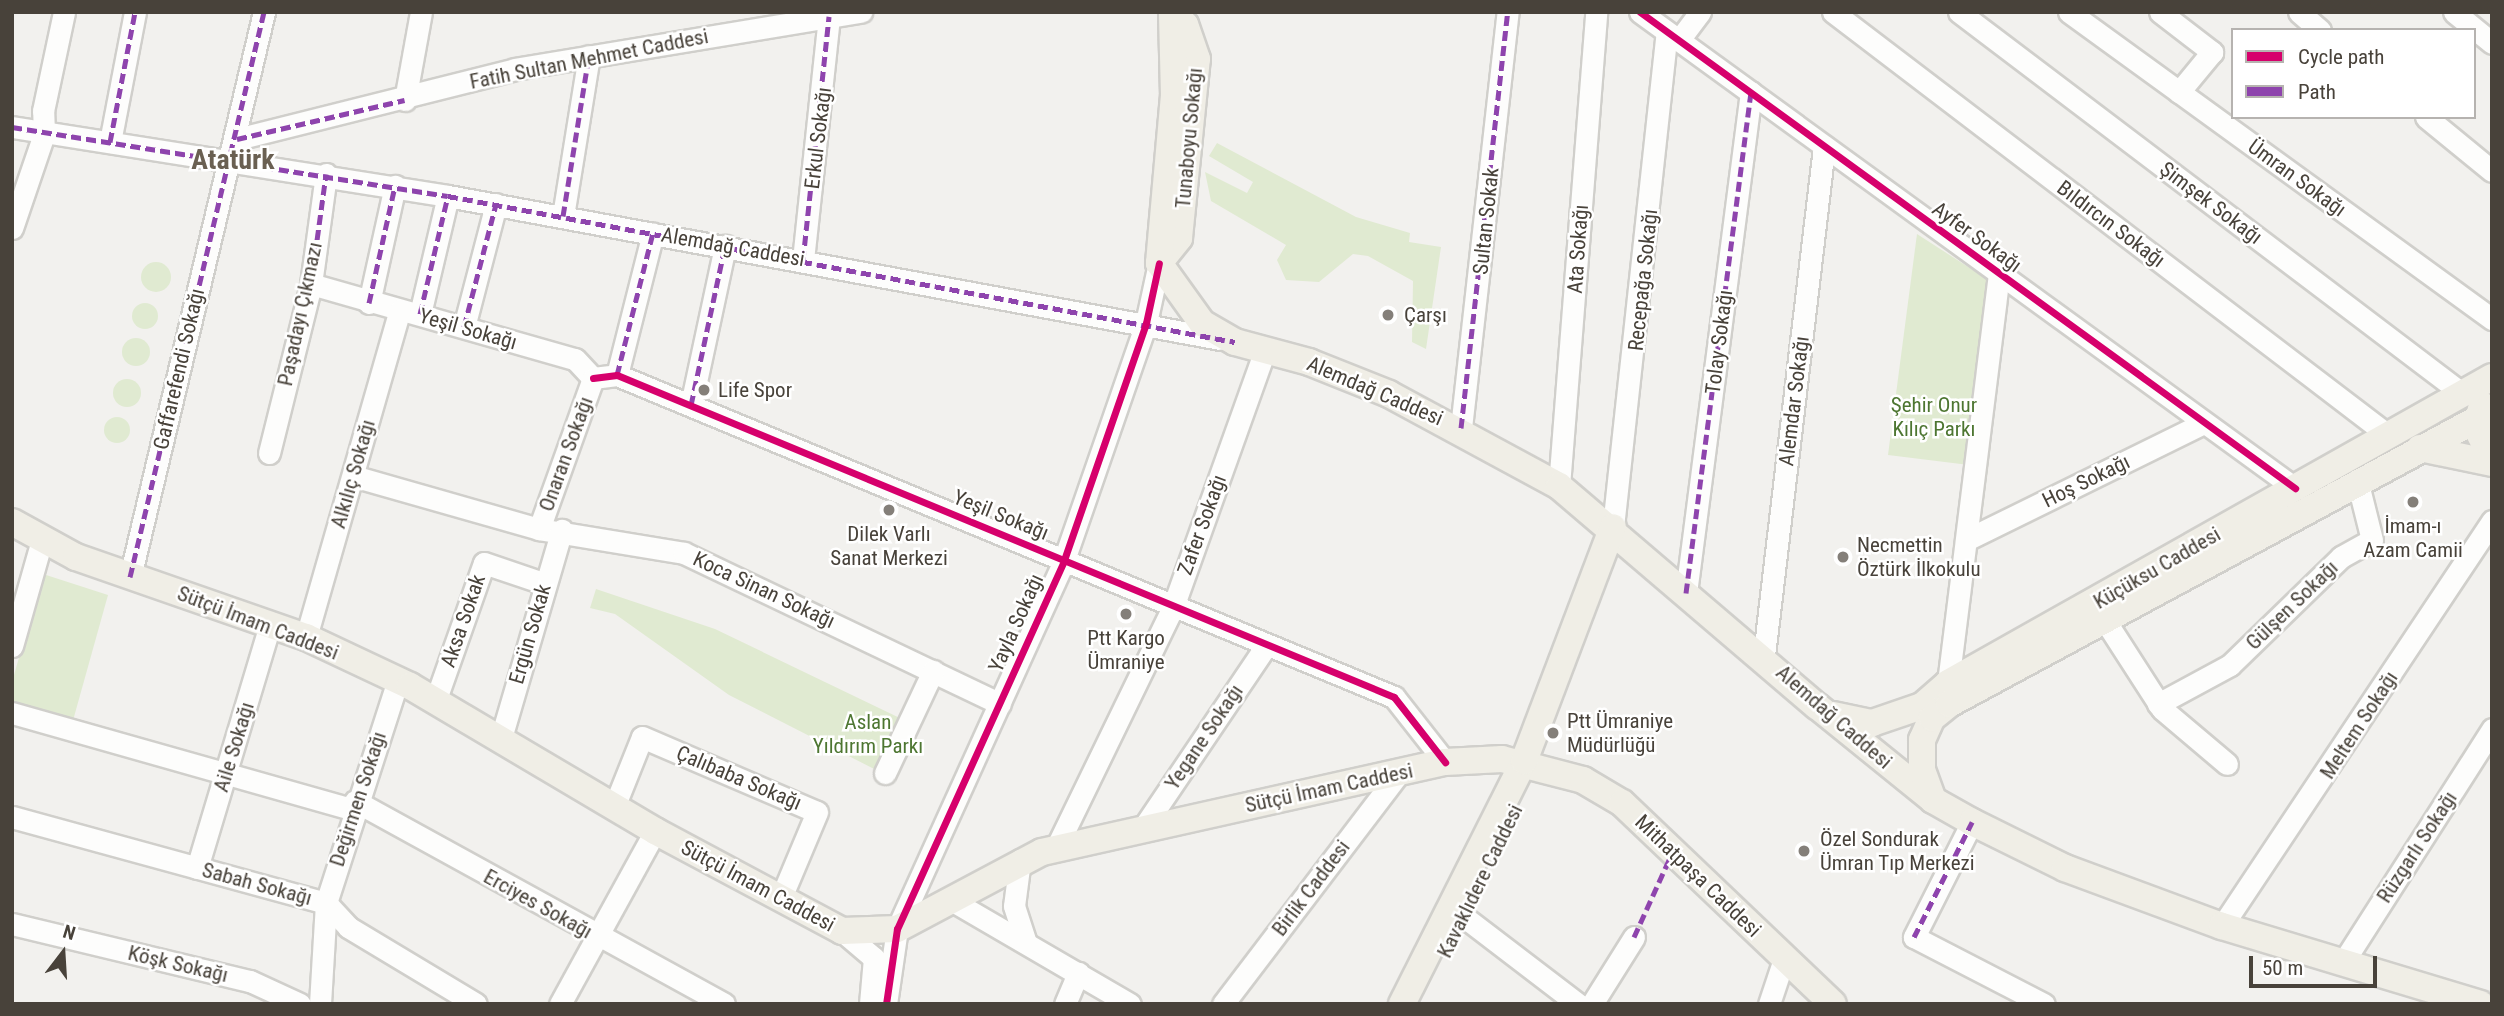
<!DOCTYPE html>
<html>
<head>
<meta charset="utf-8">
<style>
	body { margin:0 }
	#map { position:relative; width:2504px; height:1016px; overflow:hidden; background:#f2f1ee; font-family:"Roboto Condensed",sans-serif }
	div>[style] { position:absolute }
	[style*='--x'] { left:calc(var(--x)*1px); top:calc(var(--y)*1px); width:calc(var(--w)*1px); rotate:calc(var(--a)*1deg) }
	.green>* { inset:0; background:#e0ead1 }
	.round { border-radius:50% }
	.roads { filter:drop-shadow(2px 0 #d0cfcb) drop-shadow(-2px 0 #d0cfcb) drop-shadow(0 2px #d0cfcb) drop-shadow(0 -2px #d0cfcb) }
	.minor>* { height:21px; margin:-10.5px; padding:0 10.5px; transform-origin:10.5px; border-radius:10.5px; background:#fdfdfc }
	.major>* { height:26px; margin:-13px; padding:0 13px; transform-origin:13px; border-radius:13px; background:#f0eee6 }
	.quiet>* { height:5px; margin-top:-2.5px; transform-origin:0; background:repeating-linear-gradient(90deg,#8e44ad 0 10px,transparent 0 15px) }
	.cycleway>* { height:7px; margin:-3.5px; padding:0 3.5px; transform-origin:3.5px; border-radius:3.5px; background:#d6006c }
	.dots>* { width:19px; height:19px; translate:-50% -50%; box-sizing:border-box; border:4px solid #fff; border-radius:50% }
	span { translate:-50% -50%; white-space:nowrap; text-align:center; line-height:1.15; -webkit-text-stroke:5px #fff; paint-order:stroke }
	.street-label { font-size:21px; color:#48423a }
	.poi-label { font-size:21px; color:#48423a }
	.left { translate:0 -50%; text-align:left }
	.park-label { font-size:21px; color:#4d7631 }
	.district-label { font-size:28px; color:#6a6052; font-weight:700 }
	.frame { position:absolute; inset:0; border:14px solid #48423a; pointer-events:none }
	.legend { position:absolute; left:2231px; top:28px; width:245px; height:91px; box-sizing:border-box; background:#fff; border:2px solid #b6b3b0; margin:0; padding:9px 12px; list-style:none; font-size:21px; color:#48423a }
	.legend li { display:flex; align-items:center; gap:14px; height:35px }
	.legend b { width:35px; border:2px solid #b6b3b0 }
	.north { position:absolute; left:28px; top:918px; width:70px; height:70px; -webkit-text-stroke:5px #fff; paint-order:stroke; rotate:17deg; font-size:19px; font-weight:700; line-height:28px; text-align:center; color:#48423a }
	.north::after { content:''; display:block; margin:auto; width:24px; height:32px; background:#48423a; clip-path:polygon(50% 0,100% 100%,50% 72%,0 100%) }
	.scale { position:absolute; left:2249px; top:956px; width:128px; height:32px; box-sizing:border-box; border:4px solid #48423a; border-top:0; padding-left:9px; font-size:21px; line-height:24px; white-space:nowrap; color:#48423a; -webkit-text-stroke:5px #fff; paint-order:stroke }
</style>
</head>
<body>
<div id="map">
	<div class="green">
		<i style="clip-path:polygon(1217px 143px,1356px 217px,1410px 233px,1409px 242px,1441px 247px,1426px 349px,1412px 342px,1413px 281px,1368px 256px,1353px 254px,1319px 282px,1286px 280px,1277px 260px,1286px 245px,1211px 201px,1205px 172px,1247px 193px,1253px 182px,1209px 156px)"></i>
		<i style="clip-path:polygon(1917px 234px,1993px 283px,1969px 465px,1888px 455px)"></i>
		<i class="round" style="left:141px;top:262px;width:30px;height:30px"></i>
		<i class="round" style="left:132px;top:303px;width:26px;height:26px"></i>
		<i class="round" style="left:122px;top:338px;width:28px;height:28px"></i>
		<i class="round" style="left:113px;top:379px;width:28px;height:28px"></i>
		<i class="round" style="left:104px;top:417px;width:26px;height:26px"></i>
		<i style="clip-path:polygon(43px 574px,108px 595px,72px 724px,12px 708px,12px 682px)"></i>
		<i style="clip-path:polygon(596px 589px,715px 629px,906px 721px,882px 773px,729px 695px,615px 614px,590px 608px)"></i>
	</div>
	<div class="roads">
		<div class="minor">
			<i style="--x:1640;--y:12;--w:810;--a:36.01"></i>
			<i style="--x:1833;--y:12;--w:698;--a:37.31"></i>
			<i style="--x:1959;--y:12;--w:632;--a:37.16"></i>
			<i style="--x:2069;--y:12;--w:523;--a:35.97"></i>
			<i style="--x:2160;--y:12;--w:66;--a:37.6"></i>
			<i style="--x:2212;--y:52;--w:52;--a:129.5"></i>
			<i style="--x:2299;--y:12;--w:28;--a:41"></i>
			<i style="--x:2454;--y:12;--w:49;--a:39.2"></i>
			<i style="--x:1679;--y:40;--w:35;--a:-53"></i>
			<i style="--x:405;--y:100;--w:89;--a:-79.7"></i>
			<i style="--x:2426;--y:117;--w:85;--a:39.3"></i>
			<i style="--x:12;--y:127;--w:441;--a:9"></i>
			<i style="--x:448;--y:196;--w:785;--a:10.49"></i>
			<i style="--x:237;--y:139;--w:287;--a:-14.1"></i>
			<i style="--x:515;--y:69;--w:351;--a:-9.4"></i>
			<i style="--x:110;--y:142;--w:132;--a:-79.1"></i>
			<i style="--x:563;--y:216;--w:162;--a:-80.8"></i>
			<i style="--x:12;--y:228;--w:99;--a:-71.2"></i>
			<i style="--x:44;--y:134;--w:23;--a:-92"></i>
			<i style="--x:43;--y:111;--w:101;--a:-78"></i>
			<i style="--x:803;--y:260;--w:245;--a:-83.9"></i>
			<i style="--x:311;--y:284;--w:274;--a:15.9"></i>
			<i style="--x:575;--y:359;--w:26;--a:47"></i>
			<i style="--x:369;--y:303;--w:120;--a:-77.5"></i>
			<i style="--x:420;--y:314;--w:121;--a:-76.7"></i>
			<i style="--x:464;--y:327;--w:127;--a:-75.4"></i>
			<i style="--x:617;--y:375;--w:146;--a:-75.8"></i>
			<i style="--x:593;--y:378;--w:24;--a:-7"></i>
			<i style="--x:617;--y:375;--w:841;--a:22.51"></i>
			<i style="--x:1394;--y:697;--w:83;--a:51.9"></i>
			<i style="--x:691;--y:405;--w:163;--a:-77.9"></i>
			<i style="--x:1461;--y:428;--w:419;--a:-83.6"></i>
			<i style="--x:269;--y:453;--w:174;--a:-76"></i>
			<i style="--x:311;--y:284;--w:111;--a:-82.2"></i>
			<i style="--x:353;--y:476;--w:193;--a:15.9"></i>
			<i style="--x:539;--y:529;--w:147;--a:9.4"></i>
			<i style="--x:684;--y:553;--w:350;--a:25.5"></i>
			<i style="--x:1559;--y:486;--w:475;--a:-85.5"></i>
			<i style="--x:1613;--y:527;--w:498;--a:-83.8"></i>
			<i style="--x:539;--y:529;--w:160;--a:-70.3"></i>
			<i style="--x:1968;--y:539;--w:263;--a:-26.2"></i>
			<i style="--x:130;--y:577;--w:581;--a:-76.66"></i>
			<i style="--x:1686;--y:593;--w:505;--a:-82.61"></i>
			<i style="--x:2106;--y:622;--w:103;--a:57.2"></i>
			<i style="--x:2162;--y:709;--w:85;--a:40.2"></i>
			<i style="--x:306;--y:637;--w:340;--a:-74"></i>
			<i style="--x:12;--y:646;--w:110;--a:-74.2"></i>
			<i style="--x:1764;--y:655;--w:512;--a:-83.26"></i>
			<i style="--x:1948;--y:683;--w:410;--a:-82.9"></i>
			<i style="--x:436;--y:699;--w:144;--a:-70.6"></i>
			<i style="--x:484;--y:563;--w:62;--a:18.7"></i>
			<i style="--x:2158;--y:704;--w:82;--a:-28.4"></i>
			<i style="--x:2230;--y:665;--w:155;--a:-44.2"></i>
			<i style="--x:2341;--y:557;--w:35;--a:-29"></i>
			<i style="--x:2372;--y:540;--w:62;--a:-104"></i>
			<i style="--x:12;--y:713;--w:353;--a:15.8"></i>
			<i style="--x:501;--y:738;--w:217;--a:-73.7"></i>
			<i style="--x:885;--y:773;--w:113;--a:-64.8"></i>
			<i style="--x:355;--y:801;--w:421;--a:28.8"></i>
			<i style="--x:614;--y:807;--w:75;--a:-68.2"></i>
			<i style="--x:642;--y:737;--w:190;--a:23.2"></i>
			<i style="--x:817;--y:812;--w:95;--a:112.8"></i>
			<i style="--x:12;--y:817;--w:326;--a:15.3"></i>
			<i style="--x:326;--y:903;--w:33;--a:47"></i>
			<i style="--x:348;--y:927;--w:149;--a:31"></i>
			<i style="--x:1972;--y:822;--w:129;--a:116.8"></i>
			<i style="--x:1914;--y:937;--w:146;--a:27.3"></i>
			<i style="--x:1143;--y:828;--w:218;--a:-56"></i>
			<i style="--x:1056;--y:848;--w:268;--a:-64.1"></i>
			<i style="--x:1173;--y:607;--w:273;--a:-70.3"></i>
			<i style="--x:1020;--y:860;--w:46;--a:97.4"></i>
			<i style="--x:1014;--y:906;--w:36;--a:72"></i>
			<i style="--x:197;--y:868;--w:254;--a:-73.3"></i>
			<i style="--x:951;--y:900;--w:207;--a:30.2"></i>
			<i style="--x:1451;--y:907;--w:160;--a:37.4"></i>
			<i style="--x:12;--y:924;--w:245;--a:13.5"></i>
			<i style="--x:250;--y:981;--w:55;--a:24.7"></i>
			<i style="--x:2222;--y:926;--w:487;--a:-56.3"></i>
			<i style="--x:842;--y:931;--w:42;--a:40.2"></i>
			<i style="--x:874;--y:958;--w:46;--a:95"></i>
			<i style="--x:2342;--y:964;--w:279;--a:-57.4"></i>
			<i style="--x:320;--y:1004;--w:101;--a:-86.6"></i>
			<i style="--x:326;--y:903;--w:234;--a:-72.1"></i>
			<i style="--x:560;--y:1004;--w:197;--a:-61.2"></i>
			<i style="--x:886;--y:1004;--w:76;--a:-81.7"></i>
			<i style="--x:897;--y:929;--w:405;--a:-65.6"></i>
			<i style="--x:1064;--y:560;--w:251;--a:-70.9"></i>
			<i style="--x:1146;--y:323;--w:61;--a:-77.8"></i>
			<i style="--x:1065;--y:1004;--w:34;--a:-67"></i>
			<i style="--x:1223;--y:1004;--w:290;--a:-52.7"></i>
			<i style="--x:1592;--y:1004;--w:79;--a:-57.9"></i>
			<i style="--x:1769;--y:1004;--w:47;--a:-71.6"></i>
		</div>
		<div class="major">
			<i style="--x:1159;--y:263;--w:74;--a:54.4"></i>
			<i style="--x:1202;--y:323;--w:38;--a:30"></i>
			<i style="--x:1235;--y:342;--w:77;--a:15.1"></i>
			<i style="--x:1309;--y:362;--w:86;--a:21.8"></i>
			<i style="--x:1389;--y:394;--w:193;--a:28.4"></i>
			<i style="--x:1559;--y:486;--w:339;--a:40.5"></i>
			<i style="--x:1817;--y:706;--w:149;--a:39"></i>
			<i style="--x:1933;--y:800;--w:45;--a:29.4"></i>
			<i style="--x:1972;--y:822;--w:104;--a:26.3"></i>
			<i style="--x:2065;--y:868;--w:167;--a:20.3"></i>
			<i style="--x:2222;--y:926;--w:270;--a:16.8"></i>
			<i style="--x:1159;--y:263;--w:32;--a:-51"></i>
			<i style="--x:1179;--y:238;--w:180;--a:-84.3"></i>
			<i style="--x:1197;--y:59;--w:36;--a:-109"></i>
			<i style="--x:1185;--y:25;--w:18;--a:-135"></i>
			<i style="--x:1159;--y:263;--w:168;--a:-84.9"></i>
			<i style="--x:1174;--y:96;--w:84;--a:-91.4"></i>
			<i style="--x:2482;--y:405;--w:23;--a:105"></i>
			<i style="--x:2476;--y:427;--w:36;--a:63"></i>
			<i style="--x:2420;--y:448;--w:74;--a:11.8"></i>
			<i style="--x:12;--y:522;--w:73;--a:28.7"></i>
			<i style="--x:76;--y:557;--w:244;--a:19.2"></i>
			<i style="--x:306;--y:637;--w:115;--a:25.2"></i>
			<i style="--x:410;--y:686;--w:285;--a:30.6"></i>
			<i style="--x:655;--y:831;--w:212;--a:28.1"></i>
			<i style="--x:842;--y:931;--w:55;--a:-2.1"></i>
			<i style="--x:897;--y:929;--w:164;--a:-28"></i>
			<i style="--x:1042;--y:852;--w:413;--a:-12.6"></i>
			<i style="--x:1445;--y:762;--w:57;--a:-3"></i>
			<i style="--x:1502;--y:759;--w:84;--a:14.5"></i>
			<i style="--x:1583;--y:780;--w:45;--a:30.5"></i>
			<i style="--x:1622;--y:803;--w:291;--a:43.6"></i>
			<i style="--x:1833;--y:715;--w:40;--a:12"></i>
			<i style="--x:1872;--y:723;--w:53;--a:-18.8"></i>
			<i style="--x:1922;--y:706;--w:35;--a:-41"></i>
			<i style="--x:1948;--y:683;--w:624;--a:-29.36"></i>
			<i style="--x:1933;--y:800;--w:32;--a:-110"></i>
			<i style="--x:1922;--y:770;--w:30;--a:-90"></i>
			<i style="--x:1922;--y:740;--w:24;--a:-66"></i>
			<i style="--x:1932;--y:718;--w:22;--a:-39"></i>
			<i style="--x:1949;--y:704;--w:617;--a:-28.35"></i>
			<i style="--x:1402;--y:1004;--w:272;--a:-63.3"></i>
			<i style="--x:1524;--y:761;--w:250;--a:-69.2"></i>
		</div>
	</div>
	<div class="quiet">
		<i style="--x:12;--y:127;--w:441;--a:9"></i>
		<i style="--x:448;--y:196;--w:800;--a:10.51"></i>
		<i style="--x:237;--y:139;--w:172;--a:-13.1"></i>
		<i style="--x:110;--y:142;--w:132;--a:-79.1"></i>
		<i style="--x:563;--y:216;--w:162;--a:-80.8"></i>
		<i style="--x:803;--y:260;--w:245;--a:-83.9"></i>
		<i style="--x:311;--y:284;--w:111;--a:-82.2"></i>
		<i style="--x:369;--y:303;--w:120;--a:-77.5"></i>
		<i style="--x:420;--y:314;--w:121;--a:-76.7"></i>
		<i style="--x:464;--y:327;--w:127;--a:-75.4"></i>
		<i style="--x:617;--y:375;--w:146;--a:-75.8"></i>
		<i style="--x:691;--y:405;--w:163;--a:-77.9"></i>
		<i style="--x:1461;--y:428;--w:419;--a:-83.6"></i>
		<i style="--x:130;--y:577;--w:581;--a:-76.66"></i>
		<i style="--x:1686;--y:593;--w:505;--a:-82.61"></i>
		<i style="--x:1634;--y:937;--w:97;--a:-65.6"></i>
		<i style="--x:1914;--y:937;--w:129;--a:-63.2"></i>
	</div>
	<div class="cycleway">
		<i style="--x:1640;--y:12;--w:810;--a:36.01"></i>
		<i style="--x:593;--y:378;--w:24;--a:-7"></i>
		<i style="--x:617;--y:375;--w:841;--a:22.51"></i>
		<i style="--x:1394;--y:697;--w:83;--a:51.9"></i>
		<i style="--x:886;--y:1004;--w:76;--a:-81.7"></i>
		<i style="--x:897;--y:929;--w:405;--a:-65.6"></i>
		<i style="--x:1064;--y:560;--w:251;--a:-70.9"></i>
		<i style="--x:1146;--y:323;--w:61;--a:-77.8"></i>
	</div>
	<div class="dots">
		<i style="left:1388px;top:315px;background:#847f79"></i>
		<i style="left:704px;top:390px;background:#847f79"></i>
		<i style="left:2413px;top:502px;background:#847f79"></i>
		<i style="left:889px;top:510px;background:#847f79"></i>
		<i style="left:1843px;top:557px;background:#847f79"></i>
		<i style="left:1126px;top:614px;background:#847f79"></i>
		<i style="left:1553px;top:733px;background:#847f79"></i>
		<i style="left:1804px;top:851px;background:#847f79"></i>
	</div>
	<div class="street-label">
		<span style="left:589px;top:59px;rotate:-11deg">Fatih Sultan Mehmet Caddesi</span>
		<span style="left:818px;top:138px;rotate:-83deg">Erkul Sokağı</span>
		<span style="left:1189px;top:138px;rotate:-85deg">Tunaboyu Sokağı</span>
		<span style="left:2297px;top:178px;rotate:36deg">Ümran Sokağı</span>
		<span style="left:2211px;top:203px;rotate:37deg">Şimşek Sokağı</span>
		<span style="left:1486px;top:221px;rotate:-84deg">Sultan Sokak</span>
		<span style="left:2111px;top:224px;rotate:37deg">Bıldırcın Sokağı</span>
		<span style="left:1977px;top:237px;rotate:36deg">Ayfer Sokağı</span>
		<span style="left:733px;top:247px;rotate:10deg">Alemdağ Caddesi</span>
		<span style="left:1578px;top:249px;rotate:-86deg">Ata Sokağı</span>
		<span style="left:1643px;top:280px;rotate:-84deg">Recepağa Sokağı</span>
		<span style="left:300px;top:314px;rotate:-78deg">Paşadayı Çıkmazı</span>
		<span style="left:468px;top:329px;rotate:16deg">Yeşil Sokağı</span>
		<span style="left:1719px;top:342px;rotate:-83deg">Tolay Sokağı</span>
		<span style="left:179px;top:369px;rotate:-77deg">Gaffarefendi Sokağı</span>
		<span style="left:1375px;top:391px;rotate:23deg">Alemdağ Caddesi</span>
		<span style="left:1794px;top:401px;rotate:-83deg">Alemdar Sokağı</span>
		<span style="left:566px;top:454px;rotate:-70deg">Onaran Sokağı</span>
		<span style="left:353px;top:474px;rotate:-74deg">Alkılıç Sokağı</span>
		<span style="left:2086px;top:481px;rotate:-26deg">Hoş Sokağı</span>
		<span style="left:1001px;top:515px;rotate:22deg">Yeşil Sokağı</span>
		<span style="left:1202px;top:525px;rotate:-70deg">Zafer Sokağı</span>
		<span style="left:2157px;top:568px;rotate:-30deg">Küçüksu Caddesi</span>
		<span style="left:764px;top:590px;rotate:25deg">Koca Sinan Sokağı</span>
		<span style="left:2292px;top:605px;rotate:-44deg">Gülşen Sokağı</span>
		<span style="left:463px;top:621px;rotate:-71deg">Aksa Sokak</span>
		<span style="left:258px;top:623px;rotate:21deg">Sütçü İmam Caddesi</span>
		<span style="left:1016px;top:623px;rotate:-66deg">Yayla Sokağı</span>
		<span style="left:530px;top:634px;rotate:-74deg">Ergün Sokak</span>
		<span style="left:1834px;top:717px;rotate:41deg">Alemdağ Caddesi</span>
		<span style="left:2359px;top:725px;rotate:-57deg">Meltem Sokağı</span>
		<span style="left:1204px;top:737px;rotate:-56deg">Yegane Sokağı</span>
		<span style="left:234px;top:747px;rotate:-73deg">Aile Sokağı</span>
		<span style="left:739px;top:778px;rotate:23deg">Çalıbaba Sokağı</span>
		<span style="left:1329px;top:788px;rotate:-12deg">Sütçü İmam Caddesi</span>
		<span style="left:358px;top:799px;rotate:-72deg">Değirmen Sokağı</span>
		<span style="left:2417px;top:847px;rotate:-57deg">Rüzgarlı Sokağı</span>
		<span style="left:1698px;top:876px;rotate:44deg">Mithatpaşa Caddesi</span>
		<span style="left:1480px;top:881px;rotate:-64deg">Kavaklıdere Caddesi</span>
		<span style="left:257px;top:884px;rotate:15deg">Sabah Sokağı</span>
		<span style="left:758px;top:886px;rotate:28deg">Sütçü İmam Caddesi</span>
		<span style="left:1311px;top:888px;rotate:-53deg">Birlik Caddesi</span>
		<span style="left:538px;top:904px;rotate:29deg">Erciyes Sokağı</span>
		<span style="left:178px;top:964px;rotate:13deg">Köşk Sokağı</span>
	</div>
	<div class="poi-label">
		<span class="left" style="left:1404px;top:315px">Çarşı</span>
		<span class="left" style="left:718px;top:390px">Life Spor</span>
		<span style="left:2413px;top:538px">İmam-ı<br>Azam Camii</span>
		<span style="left:889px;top:546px">Dilek Varlı<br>Sanat Merkezi</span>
		<span class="left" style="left:1857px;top:557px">Necmettin<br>Öztürk İlkokulu</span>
		<span style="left:1126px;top:650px">Ptt Kargo<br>Ümraniye</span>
		<span class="left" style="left:1567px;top:733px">Ptt Ümraniye<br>Müdürlüğü</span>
		<span class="left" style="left:1820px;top:851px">Özel Sondurak<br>Ümran Tıp Merkezi</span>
	</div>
	<div class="park-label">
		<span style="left:1934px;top:417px">Şehir Onur<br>Kılıç Parkı</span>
		<span style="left:868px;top:734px">Aslan<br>Yıldırım Parkı</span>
	</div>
	<div class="district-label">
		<span style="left:233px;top:160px">Atatürk</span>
	</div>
	<div class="frame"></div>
	<ul class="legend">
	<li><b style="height:9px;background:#d6006c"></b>Cycle path</li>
	<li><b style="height:9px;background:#8e44ad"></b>Path</li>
	</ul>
	<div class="north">N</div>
	<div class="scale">50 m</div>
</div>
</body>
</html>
